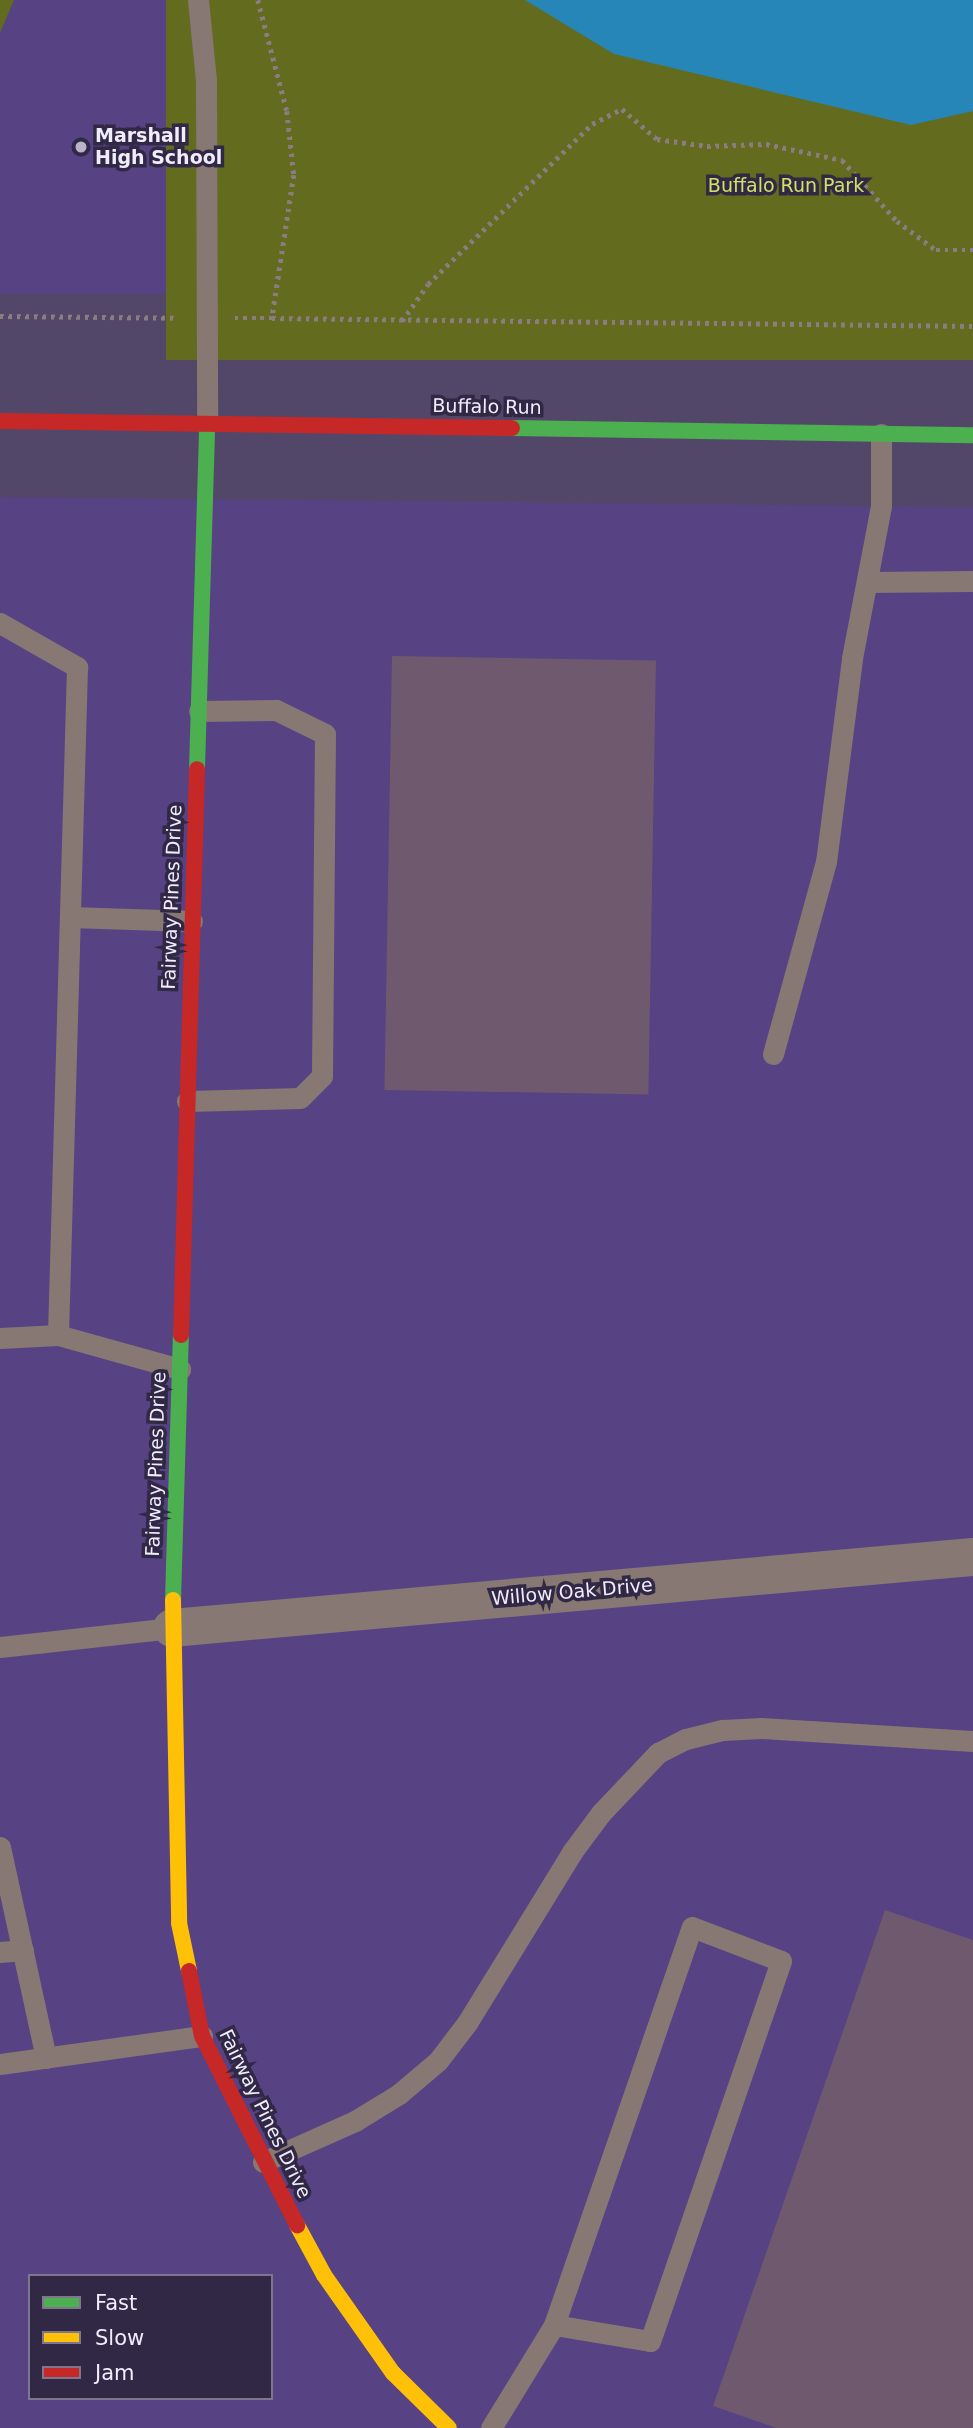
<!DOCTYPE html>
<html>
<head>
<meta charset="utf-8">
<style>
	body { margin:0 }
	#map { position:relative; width:973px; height:2428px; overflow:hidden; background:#524769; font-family:"DejaVu Sans",sans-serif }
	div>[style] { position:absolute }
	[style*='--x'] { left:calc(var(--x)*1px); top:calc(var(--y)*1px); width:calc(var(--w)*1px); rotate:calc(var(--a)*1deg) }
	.built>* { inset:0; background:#574283; transform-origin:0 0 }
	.green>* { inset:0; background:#636b1f; transform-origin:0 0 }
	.water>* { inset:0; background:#2786b8 }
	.building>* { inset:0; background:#6f596f; transform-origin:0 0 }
	.path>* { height:4.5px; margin-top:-2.25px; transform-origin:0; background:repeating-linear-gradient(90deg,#897d81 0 3.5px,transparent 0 8.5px) }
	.lane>* { height:21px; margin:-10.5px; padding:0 10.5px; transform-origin:10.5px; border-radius:10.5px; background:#887873 }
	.street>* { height:38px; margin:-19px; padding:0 19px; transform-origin:19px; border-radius:19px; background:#887873 }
	.fast>* { height:16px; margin:-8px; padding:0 8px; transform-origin:8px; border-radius:8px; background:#4caf50 }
	.slow>* { height:16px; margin:-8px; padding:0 8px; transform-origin:8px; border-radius:8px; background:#ffc107 }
	.jam>* { height:16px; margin:-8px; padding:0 8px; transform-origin:8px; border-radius:8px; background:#c62828 }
	.dots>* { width:19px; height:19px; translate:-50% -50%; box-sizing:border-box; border:4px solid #302844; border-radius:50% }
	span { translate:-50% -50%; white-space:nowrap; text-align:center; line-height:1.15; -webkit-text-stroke:7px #302844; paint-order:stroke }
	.poi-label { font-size:19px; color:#f0ecfb; font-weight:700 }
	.left { translate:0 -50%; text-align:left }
	.park-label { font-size:19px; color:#d0e266 }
	.street-label { font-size:19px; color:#f0ecfb }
	.legend { position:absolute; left:28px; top:2274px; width:245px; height:126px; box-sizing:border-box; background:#302844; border:2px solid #7d768d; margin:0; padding:9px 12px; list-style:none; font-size:21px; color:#f0ecfb }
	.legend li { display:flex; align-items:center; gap:14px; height:35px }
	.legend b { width:35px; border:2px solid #7d768d }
</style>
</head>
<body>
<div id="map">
	<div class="built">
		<i style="left:0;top:0;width:166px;height:294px"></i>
		<i style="clip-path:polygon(evenodd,0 497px,973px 507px,973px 2428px,0 2428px,0 497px,30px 2276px,271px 2276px,271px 2398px,30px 2398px,30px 2276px)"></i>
	</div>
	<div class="green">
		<i style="clip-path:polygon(0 0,14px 0,0 33px)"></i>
		<i style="left:166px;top:0;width:807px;height:360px"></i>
	</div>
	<div class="water">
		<i style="clip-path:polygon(525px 0,973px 0,973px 111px,911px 125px,614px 54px)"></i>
	</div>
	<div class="building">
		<i style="left:392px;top:656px;width:264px;height:434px;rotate:1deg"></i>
		<i style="clip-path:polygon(885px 1910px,973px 1940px,973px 2428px,776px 2428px,713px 2406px)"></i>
	</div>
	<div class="path">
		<i style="--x:258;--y:0;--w:115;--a:75.4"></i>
		<i style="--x:287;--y:111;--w:64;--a:83.8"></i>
		<i style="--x:294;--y:175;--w:145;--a:98.7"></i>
		<i style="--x:272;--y:318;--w:701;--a:0.65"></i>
		<i style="--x:0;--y:316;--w:177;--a:0.6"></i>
		<i style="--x:235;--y:318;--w:37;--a:0"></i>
		<i style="--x:402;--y:321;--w:45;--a:-54.9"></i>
		<i style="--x:428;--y:284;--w:229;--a:-44.3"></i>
		<i style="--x:592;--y:124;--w:34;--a:-27"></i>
		<i style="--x:622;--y:109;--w:46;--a:40.6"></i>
		<i style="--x:657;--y:139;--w:50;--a:8"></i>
		<i style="--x:707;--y:146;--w:59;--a:-1.9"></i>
		<i style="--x:766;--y:144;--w:78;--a:11.9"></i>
		<i style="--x:842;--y:160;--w:82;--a:48"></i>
		<i style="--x:897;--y:221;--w:49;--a:36.6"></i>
		<i style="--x:936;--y:250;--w:37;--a:0"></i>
	</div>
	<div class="lane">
		<i style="--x:198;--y:0;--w:80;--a:84.3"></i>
		<i style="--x:206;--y:80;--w:344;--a:89.8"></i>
		<i style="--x:867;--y:582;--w:106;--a:-0.5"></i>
		<i style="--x:0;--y:623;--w:89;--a:29.7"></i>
		<i style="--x:77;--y:667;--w:668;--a:91.63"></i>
		<i style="--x:58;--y:1335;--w:58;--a:177"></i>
		<i style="--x:70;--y:917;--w:122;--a:1.9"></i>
		<i style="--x:773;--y:1054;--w:199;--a:-74.6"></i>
		<i style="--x:826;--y:862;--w:206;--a:-82.7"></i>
		<i style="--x:852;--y:658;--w:155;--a:-79.2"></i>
		<i style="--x:881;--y:506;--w:72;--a:-90"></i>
		<i style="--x:187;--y:1101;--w:113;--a:-1.5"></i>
		<i style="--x:300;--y:1098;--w:31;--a:-45"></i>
		<i style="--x:322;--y:1076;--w:342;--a:-89.5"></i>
		<i style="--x:325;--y:734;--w:55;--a:-153.9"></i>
		<i style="--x:276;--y:710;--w:77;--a:179.3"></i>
		<i style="--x:58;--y:1335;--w:127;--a:15.6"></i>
		<i style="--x:0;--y:1647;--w:173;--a:-6.3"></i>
		<i style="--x:0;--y:1847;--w:216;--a:77.7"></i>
		<i style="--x:0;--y:1952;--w:23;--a:-5"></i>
		<i style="--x:0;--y:2064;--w:204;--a:-7.9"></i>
		<i style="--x:263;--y:2162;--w:101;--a:-24"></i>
		<i style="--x:355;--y:2121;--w:52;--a:-31.5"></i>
		<i style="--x:399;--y:2094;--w:51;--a:-40.2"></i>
		<i style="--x:438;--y:2061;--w:48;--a:-52.7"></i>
		<i style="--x:467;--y:2023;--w:201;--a:-58.4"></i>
		<i style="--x:572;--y:1852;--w:49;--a:-53.4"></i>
		<i style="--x:601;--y:1813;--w:83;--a:-46.5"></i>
		<i style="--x:658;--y:1753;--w:31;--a:-27"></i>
		<i style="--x:686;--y:1739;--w:38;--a:-14"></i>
		<i style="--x:723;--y:1730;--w:38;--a:-3"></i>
		<i style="--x:761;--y:1728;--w:212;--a:3.5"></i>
		<i style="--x:491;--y:2428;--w:121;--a:-58.5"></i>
		<i style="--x:554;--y:2325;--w:421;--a:-70.9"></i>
		<i style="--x:692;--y:1927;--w:95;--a:20.9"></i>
		<i style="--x:781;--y:1961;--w:402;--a:109"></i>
		<i style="--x:650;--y:2341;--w:97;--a:-170.5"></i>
	</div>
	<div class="street">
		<i style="--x:172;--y:1628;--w:804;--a:-5.07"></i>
	</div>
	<div class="fast">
		<i style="--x:512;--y:428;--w:461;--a:0.9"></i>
		<i style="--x:197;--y:769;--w:345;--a:-88.3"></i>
		<i style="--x:173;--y:1600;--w:265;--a:-88.3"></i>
	</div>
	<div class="slow">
		<i style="--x:173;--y:1600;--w:323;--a:88.9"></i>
		<i style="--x:179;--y:1923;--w:49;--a:78.2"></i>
		<i style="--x:297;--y:2225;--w:57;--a:61.6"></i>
		<i style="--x:324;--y:2275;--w:120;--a:54.9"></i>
		<i style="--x:393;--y:2373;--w:78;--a:44.5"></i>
	</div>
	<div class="jam">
		<i style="--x:0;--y:421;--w:512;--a:0.78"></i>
		<i style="--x:181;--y:1335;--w:566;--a:-88.38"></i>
		<i style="--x:189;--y:1971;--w:66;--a:78.7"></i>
		<i style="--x:202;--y:2036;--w:212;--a:63.3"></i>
	</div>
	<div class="dots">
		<i style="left:81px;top:147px;background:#b9b2c8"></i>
	</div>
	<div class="poi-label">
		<span class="left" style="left:95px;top:147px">Marshall<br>High School</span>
	</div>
	<div class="park-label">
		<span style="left:786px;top:186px">Buffalo Run Park</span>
	</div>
	<div class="street-label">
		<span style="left:487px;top:407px;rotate:1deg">Buffalo Run</span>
		<span style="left:172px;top:897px;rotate:-88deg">Fairway Pines Drive</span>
		<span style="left:156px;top:1464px;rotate:-88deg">Fairway Pines Drive</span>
		<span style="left:572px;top:1592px;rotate:-5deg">Willow Oak Drive</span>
		<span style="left:265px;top:2114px;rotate:64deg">Fairway Pines Drive</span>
	</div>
	<ul class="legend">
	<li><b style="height:9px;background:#4caf50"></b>Fast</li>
	<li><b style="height:9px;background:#ffc107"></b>Slow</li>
	<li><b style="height:9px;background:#c62828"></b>Jam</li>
	</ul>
</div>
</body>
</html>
